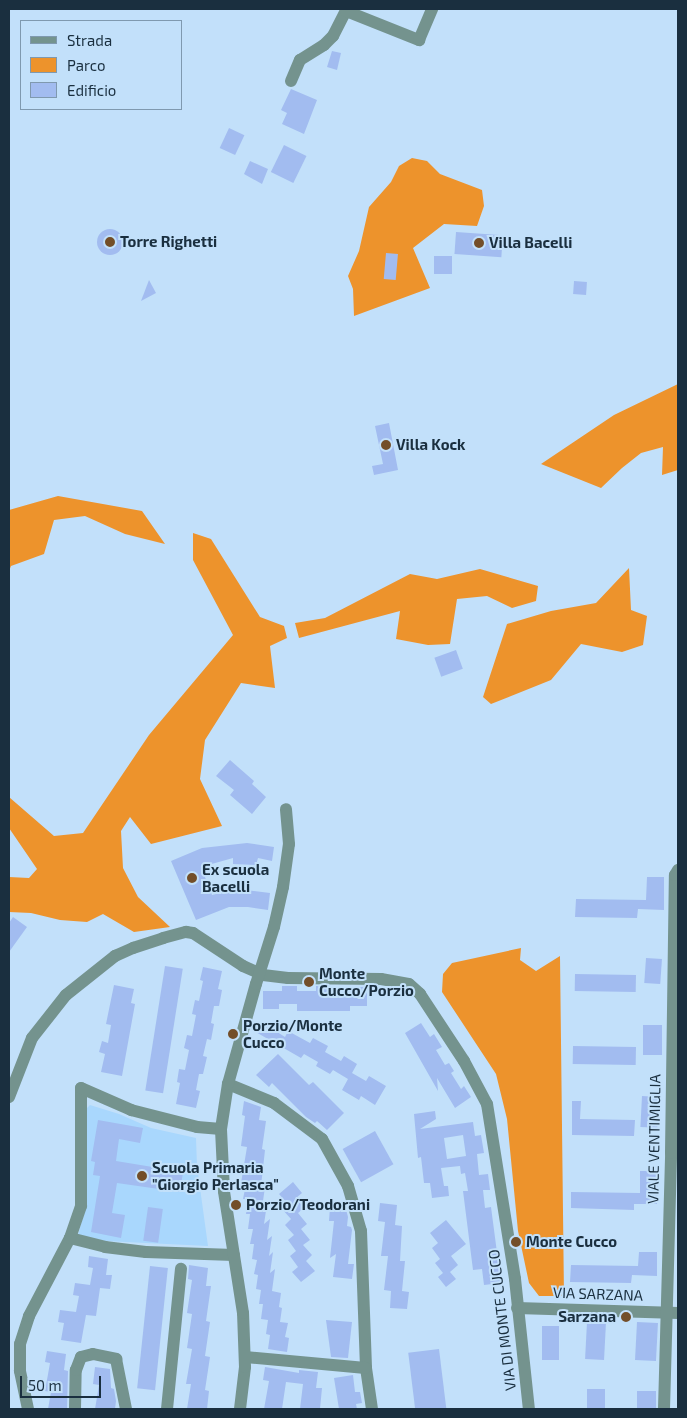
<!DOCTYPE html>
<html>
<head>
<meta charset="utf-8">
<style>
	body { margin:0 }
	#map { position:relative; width:687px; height:1418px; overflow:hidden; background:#c2e0fa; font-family:"Exo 2",sans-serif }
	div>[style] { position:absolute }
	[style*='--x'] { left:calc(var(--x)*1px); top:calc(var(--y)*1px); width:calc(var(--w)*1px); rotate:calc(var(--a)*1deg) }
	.built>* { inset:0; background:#a9d7fd }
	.green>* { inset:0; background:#ed932c }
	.building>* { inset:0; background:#a2bcf0; transform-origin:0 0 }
	.round { border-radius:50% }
	.minor>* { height:12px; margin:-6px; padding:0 6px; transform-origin:6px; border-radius:6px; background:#74938e }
	.dots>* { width:14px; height:14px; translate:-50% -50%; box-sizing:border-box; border:2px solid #c2e0fa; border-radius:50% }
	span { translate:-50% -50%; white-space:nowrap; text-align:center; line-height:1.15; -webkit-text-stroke:4px #c2e0fa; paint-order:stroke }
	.poi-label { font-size:15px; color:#1a2f3f; font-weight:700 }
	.left { translate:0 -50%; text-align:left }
	.right { translate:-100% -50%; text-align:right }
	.street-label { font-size:15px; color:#1a2f3f }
	.frame { position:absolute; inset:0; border:10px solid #1a2f3f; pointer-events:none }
	.legend { position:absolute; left:20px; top:20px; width:162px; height:90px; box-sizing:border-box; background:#c2e0fa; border:1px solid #7f99af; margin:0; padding:6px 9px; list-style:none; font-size:15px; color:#1a2f3f }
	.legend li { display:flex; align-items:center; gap:10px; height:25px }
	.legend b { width:25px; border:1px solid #7f99af }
	.scale { position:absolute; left:20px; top:1376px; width:81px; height:22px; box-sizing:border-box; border:2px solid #1a2f3f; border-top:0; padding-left:6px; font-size:15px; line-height:18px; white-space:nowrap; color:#1a2f3f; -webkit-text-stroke:4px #c2e0fa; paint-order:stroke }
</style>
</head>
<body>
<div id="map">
	<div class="built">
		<i style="clip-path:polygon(90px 1105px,119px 1114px,151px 1128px,196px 1138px,197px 1166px,208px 1246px,105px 1241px,78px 1235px,87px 1202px,85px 1110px)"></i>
	</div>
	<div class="green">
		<i style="clip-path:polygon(412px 158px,427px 161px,440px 174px,482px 190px,484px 206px,477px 226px,444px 224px,413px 248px,430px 288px,354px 316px,353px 289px,348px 276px,359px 251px,369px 207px,391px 182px,399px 166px)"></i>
		<i style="clip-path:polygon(678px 384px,678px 470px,662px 475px,663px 447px,641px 453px,622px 468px,601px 488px,541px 464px,614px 415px)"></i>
		<i style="clip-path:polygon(58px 496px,142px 511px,165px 544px,125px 534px,85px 516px,54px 520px,44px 554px,11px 566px,9px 571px,9px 510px)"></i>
		<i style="clip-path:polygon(193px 533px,211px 539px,260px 617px,284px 626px,287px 638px,270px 646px,275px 688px,241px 683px,205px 740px,200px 779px,222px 826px,151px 844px,130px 817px,121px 831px,123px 868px,138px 897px,170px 927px,134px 932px,103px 914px,87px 922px,60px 920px,31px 913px,9px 912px,9px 877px,29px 878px,37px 869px,9px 828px,9px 797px,54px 836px,83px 833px,149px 735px,233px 635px,193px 560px)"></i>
		<i style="clip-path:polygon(629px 568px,631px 610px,647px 616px,643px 645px,622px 652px,581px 644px,551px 680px,491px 704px,483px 697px,507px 624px,551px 611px,596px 603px)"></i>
		<i style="clip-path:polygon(480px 569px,538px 586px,536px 601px,512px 608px,487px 596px,457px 599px,450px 644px,428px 645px,396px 639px,400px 611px,299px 638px,295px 623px,325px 618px,410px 574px,437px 579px)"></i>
		<i style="clip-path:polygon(521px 948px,520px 960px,536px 971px,560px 956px,564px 1296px,539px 1296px,529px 1283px,518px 1231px,507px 1119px,496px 1074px,442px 992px,443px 974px,452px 963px)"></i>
	</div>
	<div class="building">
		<i style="clip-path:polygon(332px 51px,341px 53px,337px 70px,327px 67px)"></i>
		<i style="clip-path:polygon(291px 89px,317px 100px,304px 134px,282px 124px,287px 113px,281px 110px)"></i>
		<i style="left:229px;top:128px;width:17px;height:22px;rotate:25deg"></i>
		<i style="left:284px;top:145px;width:25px;height:30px;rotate:26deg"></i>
		<i style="clip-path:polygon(250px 161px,268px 169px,262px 184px,244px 174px)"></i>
		<i class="round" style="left:97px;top:229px;width:26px;height:26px"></i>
		<i style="left:456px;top:232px;width:47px;height:22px;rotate:4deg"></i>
		<i style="left:386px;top:253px;width:12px;height:26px;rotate:5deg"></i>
		<i style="left:434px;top:256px;width:18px;height:18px"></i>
		<i style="clip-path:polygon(149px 280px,156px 293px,141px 301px)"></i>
		<i style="left:574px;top:281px;width:13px;height:13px;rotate:4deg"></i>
		<i style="clip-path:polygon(389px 423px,398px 470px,374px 475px,372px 466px,383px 464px,375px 426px)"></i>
		<i style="left:456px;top:650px;width:20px;height:23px;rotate:70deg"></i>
		<i style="clip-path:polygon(230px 760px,254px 781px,252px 784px,266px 797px,252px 814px,230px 795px,234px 790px,216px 776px)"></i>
		<i style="clip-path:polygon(247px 843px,274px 847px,272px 861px,258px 858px,256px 865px,233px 864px,233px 858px,201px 867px,212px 895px,237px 889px,270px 893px,268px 910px,248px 907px,229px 907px,196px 920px,171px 861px,202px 848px)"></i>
		<i style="clip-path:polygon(647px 877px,664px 877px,664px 910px,638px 909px,637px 918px,575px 917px,576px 899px,646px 900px)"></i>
		<i style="clip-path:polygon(13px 917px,27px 927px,9px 952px,9px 923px)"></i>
		<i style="left:646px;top:958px;width:16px;height:25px;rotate:4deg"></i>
		<i style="left:165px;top:966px;width:18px;height:126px;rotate:9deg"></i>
		<i style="clip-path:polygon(203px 967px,222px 971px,218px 989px,222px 990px,219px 1006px,214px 1006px,211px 1023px,214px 1024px,211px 1040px,207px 1039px,203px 1056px,207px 1057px,203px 1074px,199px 1074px,196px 1090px,200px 1091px,196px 1108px,176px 1104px,180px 1083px,177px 1082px,179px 1069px,185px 1070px,189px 1050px,184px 1048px,187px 1035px,192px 1036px,196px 1015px,192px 1014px,195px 1000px,199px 1001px,203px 981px,200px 980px)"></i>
		<i style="left:575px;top:974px;width:61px;height:17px;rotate:1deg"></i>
		<i style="clip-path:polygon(114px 985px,134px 989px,131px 1003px,135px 1004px,122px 1076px,101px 1072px,105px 1054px,99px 1052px,102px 1041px,108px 1043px,111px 1025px,106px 1024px)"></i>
		<i style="clip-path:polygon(282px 986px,297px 986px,297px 991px,316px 991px,316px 986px,332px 987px,332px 991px,350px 991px,350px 987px,367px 987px,367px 1006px,350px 1006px,350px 1011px,297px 1011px,297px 1004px,279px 1004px,279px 1009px,263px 1009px,263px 991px,282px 991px)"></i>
		<i style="clip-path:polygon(260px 1021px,285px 1037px,288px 1031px,310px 1043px,313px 1038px,328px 1046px,325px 1052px,341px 1061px,344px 1056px,357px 1064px,352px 1073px,366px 1081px,369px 1076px,386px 1086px,375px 1105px,361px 1096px,359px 1100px,342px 1090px,348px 1079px,333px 1070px,330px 1074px,316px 1066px,318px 1062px,304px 1054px,301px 1058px,254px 1031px)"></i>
		<i style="clip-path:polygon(421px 1023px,430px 1037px,434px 1034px,442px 1047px,436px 1050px,445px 1065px,449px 1063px,454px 1071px,451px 1073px,461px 1089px,464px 1086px,471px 1097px,455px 1108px,437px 1078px,438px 1091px,405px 1033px)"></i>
		<i style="left:643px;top:1025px;width:19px;height:30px"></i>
		<i style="left:573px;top:1046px;width:63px;height:18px;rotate:1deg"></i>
		<i style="clip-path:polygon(278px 1054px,309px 1085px,313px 1082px,344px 1113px,327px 1130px,317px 1121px,315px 1123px,306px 1117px,272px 1083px,269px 1087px,256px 1075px)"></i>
		<i style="left:642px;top:1096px;width:17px;height:31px;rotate:3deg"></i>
		<i style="clip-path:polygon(244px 1101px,261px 1107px,259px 1120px,266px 1121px,262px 1149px,265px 1150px,261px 1186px,265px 1187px,262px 1208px,267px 1204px,264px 1224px,270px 1219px,267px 1240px,272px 1236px,269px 1256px,273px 1252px,270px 1273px,275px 1269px,272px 1291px,281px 1293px,279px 1307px,282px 1308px,280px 1322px,288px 1323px,285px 1337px,289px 1338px,287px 1352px,268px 1349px,270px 1335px,266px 1334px,268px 1320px,261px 1319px,263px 1304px,259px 1304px,261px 1290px,256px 1289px,258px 1275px,254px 1274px,257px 1260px,252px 1259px,254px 1244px,250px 1244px,253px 1229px,248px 1229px,250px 1214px,246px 1214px,248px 1199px,243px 1199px,246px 1184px,241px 1183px,247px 1147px,241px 1146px,245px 1116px,242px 1115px)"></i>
		<i style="clip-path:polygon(572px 1101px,581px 1101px,580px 1119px,635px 1120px,634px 1136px,572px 1135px)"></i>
		<i style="clip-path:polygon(evenodd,435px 1111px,436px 1119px,420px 1129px,473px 1122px,475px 1136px,481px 1135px,484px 1153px,477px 1154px,479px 1175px,488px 1174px,490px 1190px,483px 1190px,485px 1208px,491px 1207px,501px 1283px,484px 1285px,482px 1269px,473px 1270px,463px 1191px,468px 1191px,465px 1173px,461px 1174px,460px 1166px,441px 1168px,444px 1186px,448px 1186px,449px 1196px,432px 1198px,430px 1183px,424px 1183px,421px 1157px,418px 1158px,414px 1114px,435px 1111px,463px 1135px,466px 1156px,447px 1159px,444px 1138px,463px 1135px)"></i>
		<i style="clip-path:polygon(98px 1120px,143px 1128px,140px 1143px,119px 1139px,116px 1161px,183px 1172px,180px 1192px,117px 1183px,112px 1213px,125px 1215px,121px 1238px,91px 1232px,100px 1176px,93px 1175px,95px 1162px,91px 1161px)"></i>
		<i style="left:375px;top:1131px;width:38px;height:37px;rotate:61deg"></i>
		<i style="clip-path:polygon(640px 1171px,658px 1171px,657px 1204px,634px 1204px,634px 1210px,571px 1208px,571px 1192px,640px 1193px)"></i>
		<i style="clip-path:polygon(293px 1182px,302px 1193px,296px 1198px,304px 1208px,298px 1213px,307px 1224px,301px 1229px,310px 1240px,303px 1245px,312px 1255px,306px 1261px,315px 1271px,301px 1282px,292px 1272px,298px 1267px,290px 1256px,296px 1251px,288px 1240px,294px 1235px,285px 1225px,291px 1219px,282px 1209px,288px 1204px,279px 1194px)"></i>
		<i style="clip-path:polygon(380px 1203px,397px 1205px,395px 1225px,402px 1226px,400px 1261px,405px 1261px,402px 1291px,409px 1292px,407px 1309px,390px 1308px,391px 1291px,384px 1290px,388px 1256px,381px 1256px,385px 1222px,378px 1221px)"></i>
		<i style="left:148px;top:1207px;width:15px;height:34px;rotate:8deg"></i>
		<i style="clip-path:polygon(330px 1207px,346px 1209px,348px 1217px,347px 1226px,351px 1227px,352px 1230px,348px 1264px,354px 1264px,352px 1279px,333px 1277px,336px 1254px,330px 1258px,334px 1221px,329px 1221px)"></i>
		<i style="clip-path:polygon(446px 1220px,466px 1244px,451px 1256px,458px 1265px,450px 1272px,456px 1279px,446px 1287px,438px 1277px,443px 1273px,435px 1263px,440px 1259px,432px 1248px,438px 1243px,430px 1233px)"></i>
		<i style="clip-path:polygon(639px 1252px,657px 1252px,657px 1276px,632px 1275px,631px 1283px,570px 1282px,571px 1265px,638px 1266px)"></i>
		<i style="clip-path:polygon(89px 1256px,108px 1259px,106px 1275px,112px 1275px,110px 1289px,100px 1288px,96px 1316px,86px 1315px,81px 1343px,61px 1340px,64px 1323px,58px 1322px,60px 1310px,76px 1312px,79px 1296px,73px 1295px,75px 1283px,90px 1285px,93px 1268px,88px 1267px)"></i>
		<i style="clip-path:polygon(189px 1265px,208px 1268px,206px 1286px,211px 1286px,206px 1321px,210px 1322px,205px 1356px,210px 1357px,205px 1390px,209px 1391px,207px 1409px,187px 1409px,191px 1384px,186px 1384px,192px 1349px,187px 1348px,192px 1314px,187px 1313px,192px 1280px,188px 1279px)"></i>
		<i style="left:150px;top:1266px;width:18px;height:123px;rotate:6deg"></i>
		<i style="clip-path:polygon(326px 1320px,352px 1322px,348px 1358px,331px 1357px)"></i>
		<i style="left:587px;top:1322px;width:19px;height:37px;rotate:3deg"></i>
		<i style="left:637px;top:1322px;width:21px;height:38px;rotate:3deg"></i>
		<i style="left:542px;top:1326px;width:17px;height:34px"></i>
		<i style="left:439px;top:1349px;width:60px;height:31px;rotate:83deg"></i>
		<i style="clip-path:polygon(47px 1351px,66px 1354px,64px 1370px,68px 1371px,67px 1409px,48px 1409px,51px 1392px,45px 1391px,50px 1363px,45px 1362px)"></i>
		<i style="clip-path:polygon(95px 1367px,110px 1369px,111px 1388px,114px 1389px,116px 1401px,115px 1409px,95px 1409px,99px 1385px,93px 1384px)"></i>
		<i style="clip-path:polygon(265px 1367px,299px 1373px,299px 1370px,318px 1372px,316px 1388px,322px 1388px,320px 1409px,300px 1409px,303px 1384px,286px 1382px,282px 1409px,264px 1409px,269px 1381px,263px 1380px)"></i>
		<i style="clip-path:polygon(353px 1375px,355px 1392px,360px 1392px,362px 1403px,356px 1404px,357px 1409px,339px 1409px,334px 1378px)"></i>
		<i style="left:587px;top:1389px;width:18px;height:20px"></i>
		<i style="left:637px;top:1391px;width:19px;height:18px"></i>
	</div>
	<div class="minor">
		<i style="--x:291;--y:81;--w:23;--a:-67"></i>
		<i style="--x:300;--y:60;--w:28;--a:-32"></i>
		<i style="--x:324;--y:45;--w:13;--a:-45"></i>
		<i style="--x:333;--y:36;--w:28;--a:-63"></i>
		<i style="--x:346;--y:11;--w:79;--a:21.7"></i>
		<i style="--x:419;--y:40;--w:34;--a:-67"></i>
		<i style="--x:228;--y:1084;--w:50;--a:22.4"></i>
		<i style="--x:274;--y:1103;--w:60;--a:36.9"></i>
		<i style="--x:322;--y:1139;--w:54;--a:61"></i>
		<i style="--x:348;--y:1186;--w:47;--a:73.9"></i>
		<i style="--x:361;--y:1231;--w:137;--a:87.9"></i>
		<i style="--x:366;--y:1368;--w:41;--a:81.7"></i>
		<i style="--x:9;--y:1097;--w:63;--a:-68.7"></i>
		<i style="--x:32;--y:1038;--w:55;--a:-51.7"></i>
		<i style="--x:66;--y:995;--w:63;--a:-38.5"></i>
		<i style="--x:115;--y:956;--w:20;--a:-24"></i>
		<i style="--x:133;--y:948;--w:32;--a:-18"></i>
		<i style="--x:163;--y:938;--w:24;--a:-15"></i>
		<i style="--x:186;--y:932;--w:7;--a:8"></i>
		<i style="--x:193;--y:933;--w:60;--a:33.4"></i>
		<i style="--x:243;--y:966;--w:22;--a:24"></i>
		<i style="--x:263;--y:975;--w:25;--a:7"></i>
		<i style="--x:288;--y:978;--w:93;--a:0.6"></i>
		<i style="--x:381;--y:979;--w:28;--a:10"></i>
		<i style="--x:409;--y:984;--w:15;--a:42"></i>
		<i style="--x:420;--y:994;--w:80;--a:56.7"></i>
		<i style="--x:464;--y:1061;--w:49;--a:61.9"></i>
		<i style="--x:487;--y:1104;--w:177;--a:80.9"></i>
		<i style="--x:515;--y:1279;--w:131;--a:83.9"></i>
		<i style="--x:70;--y:1238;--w:36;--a:14"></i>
		<i style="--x:105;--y:1247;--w:41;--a:7"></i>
		<i style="--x:146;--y:1252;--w:88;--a:2"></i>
		<i style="--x:517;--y:1308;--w:161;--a:1.8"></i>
		<i style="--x:245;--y:1357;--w:121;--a:5.2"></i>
		<i style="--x:28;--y:1409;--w:39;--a:-102"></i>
		<i style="--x:20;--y:1371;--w:27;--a:-90"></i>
		<i style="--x:20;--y:1344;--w:29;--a:-72"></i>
		<i style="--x:29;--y:1316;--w:88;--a:-62.3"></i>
		<i style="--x:70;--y:1238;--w:34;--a:-71"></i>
		<i style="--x:81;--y:1206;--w:118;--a:-90"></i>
		<i style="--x:81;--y:1088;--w:55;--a:23.7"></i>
		<i style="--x:131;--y:1110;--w:68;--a:14.4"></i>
		<i style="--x:197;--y:1127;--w:24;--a:5"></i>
		<i style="--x:75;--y:1409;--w:39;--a:-89"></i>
		<i style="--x:76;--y:1370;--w:14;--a:-69"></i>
		<i style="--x:81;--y:1357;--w:12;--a:-14"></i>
		<i style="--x:93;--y:1354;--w:24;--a:12"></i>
		<i style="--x:116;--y:1359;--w:51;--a:78.7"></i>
		<i style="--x:167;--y:1409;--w:141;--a:-84.3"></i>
		<i style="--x:240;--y:1409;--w:42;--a:-83.2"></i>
		<i style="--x:245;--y:1367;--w:54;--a:-92.1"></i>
		<i style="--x:243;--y:1313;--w:123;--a:-98.9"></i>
		<i style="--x:224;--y:1191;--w:62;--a:-92.8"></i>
		<i style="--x:221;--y:1129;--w:46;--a:-81.2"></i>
		<i style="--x:228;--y:1084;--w:104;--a:-74.4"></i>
		<i style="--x:256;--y:984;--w:60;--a:-72.5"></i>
		<i style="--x:274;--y:927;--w:41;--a:-77.3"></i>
		<i style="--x:283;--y:887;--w:43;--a:-82.1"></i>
		<i style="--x:289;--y:844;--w:35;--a:-95"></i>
		<i style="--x:664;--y:1409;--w:256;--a:-88.4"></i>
		<i style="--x:671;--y:1153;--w:278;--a:-89.2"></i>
		<i style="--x:675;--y:875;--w:6;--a:-59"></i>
	</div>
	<div class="dots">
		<i style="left:110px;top:242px;background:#734e29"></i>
		<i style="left:479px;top:243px;background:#734e29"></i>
		<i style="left:386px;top:445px;background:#734e29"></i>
		<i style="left:192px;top:878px;background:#734e29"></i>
		<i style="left:309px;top:982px;background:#734e29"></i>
		<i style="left:233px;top:1034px;background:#734e29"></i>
		<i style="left:142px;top:1176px;background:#734e29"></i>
		<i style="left:236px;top:1205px;background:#734e29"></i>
		<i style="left:516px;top:1242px;background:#734e29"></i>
		<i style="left:626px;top:1317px;background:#734e29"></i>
	</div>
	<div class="poi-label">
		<span class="left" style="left:120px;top:242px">Torre Righetti</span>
		<span class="left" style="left:489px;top:243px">Villa Bacelli</span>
		<span class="left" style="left:396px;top:445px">Villa Kock</span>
		<span class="left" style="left:202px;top:878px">Ex scuola<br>Bacelli</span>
		<span class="left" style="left:319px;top:982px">Monte<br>Cucco/Porzio</span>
		<span class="left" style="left:243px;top:1034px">Porzio/Monte<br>Cucco</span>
		<span class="left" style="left:152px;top:1176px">Scuola Primaria<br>"Giorgio Perlasca"</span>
		<span class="left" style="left:246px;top:1205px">Porzio/Teodorani</span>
		<span class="left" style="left:526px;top:1242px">Monte Cucco</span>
		<span class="right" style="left:616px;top:1317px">Sarzana</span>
	</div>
	<div class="street-label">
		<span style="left:654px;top:1139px;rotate:-89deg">VIALE VENTIMIGLIA</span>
		<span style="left:598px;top:1294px;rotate:2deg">VIA SARZANA</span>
		<span style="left:502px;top:1320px;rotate:-97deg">VIA DI MONTE CUCCO</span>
	</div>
	<div class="frame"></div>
	<ul class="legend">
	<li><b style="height:6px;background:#74938e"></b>Strada</li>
	<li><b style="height:14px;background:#ed932c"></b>Parco</li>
	<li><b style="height:14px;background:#a2bcf0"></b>Edificio</li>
	</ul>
	<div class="scale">50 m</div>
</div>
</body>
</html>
